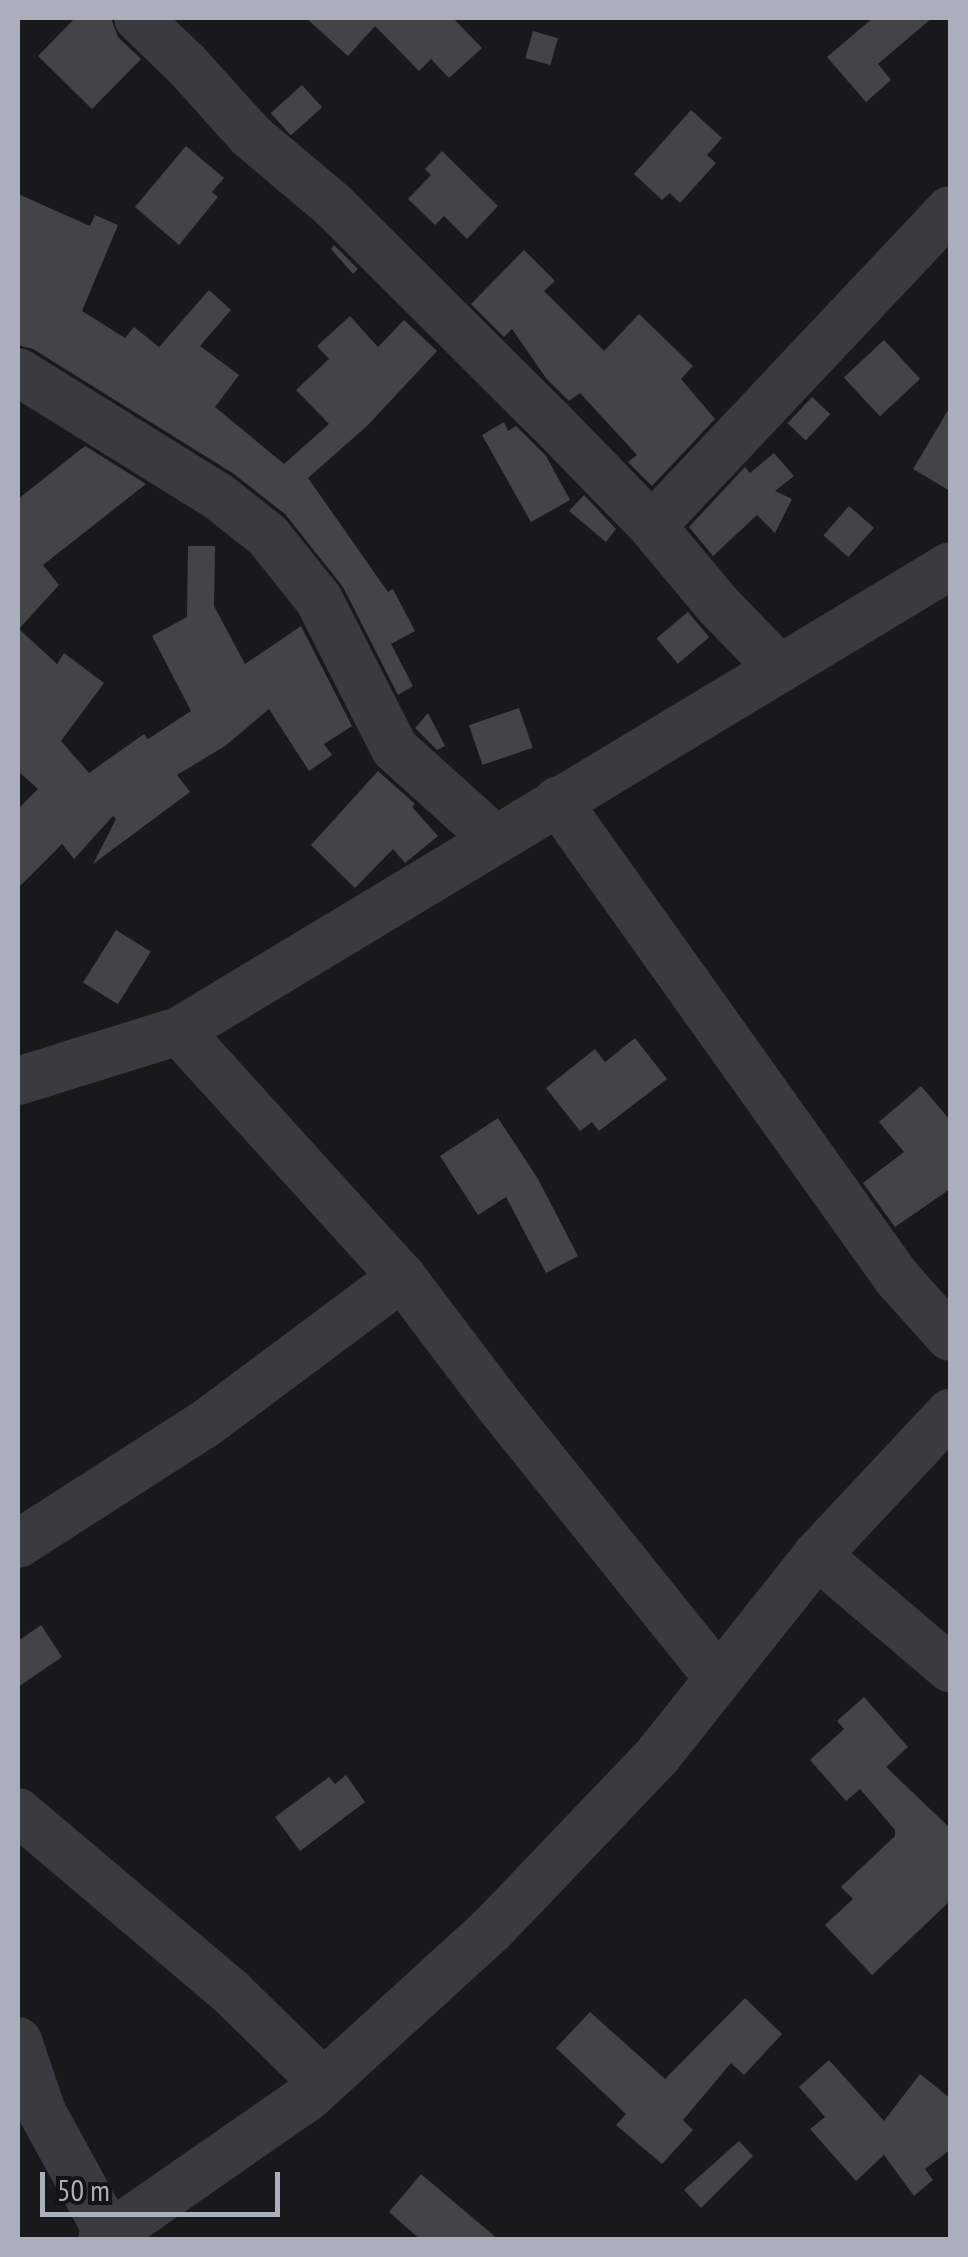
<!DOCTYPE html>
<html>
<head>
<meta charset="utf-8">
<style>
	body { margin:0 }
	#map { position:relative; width:968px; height:2257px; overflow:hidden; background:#19191b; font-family:"PT Sans Narrow",sans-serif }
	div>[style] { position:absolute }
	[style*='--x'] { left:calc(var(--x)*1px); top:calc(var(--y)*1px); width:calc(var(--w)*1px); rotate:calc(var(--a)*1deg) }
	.building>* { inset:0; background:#434448; transform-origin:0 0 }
	.minor>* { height:48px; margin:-24px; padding:0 24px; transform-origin:24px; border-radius:24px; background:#3a3a40 }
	span { translate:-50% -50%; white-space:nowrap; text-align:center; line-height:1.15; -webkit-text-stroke:10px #141416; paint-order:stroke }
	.frame { position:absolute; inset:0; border:20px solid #abafbb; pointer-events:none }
	.scale { position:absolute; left:40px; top:2172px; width:240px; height:45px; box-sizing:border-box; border:5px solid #abafbb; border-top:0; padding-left:12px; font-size:30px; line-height:35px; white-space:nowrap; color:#abafbb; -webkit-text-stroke:8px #141416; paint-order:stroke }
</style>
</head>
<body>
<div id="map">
	<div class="building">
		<i style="clip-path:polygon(75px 18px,111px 18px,118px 37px,141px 59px,92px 109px,38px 56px)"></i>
		<i style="clip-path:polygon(306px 18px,453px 18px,482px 48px,449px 78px,431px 59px,419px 71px,375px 26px,348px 56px)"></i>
		<i style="clip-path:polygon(873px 18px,932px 18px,878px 64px,891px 80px,866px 102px,827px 57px)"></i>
		<i style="left:533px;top:31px;width:26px;height:28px;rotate:16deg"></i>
		<i style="left:302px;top:85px;width:30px;height:42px;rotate:48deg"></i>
		<i style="clip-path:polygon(691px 110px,722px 138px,707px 155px,716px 163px,680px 203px,670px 193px,662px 200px,634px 174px)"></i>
		<i style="clip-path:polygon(186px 146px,224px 178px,212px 192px,218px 197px,179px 245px,135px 207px)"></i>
		<i style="clip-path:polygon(442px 151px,498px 206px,467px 239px,444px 216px,435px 225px,408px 199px,431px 175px,425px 169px)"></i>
		<i style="clip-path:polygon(18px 194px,90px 226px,95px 215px,118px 225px,82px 311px,125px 338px,134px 327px,159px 347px,209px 290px,231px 310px,200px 346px,239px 375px,215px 407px,284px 464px,329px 424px,296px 390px,329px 359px,317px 346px,350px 316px,378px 347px,404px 320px,437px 351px,368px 425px,308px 478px,388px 592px,393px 589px,415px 631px,391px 644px,413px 686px,398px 695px,343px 587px,285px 514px,234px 474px,33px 349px,18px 345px)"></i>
		<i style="clip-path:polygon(334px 245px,358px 269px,353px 274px,331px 249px)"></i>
		<i style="clip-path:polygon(524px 250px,555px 281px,544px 291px,604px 351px,639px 314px,693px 366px,681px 379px,715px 419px,652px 486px,628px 462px,637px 455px,580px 393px,569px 401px,546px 378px,512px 329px,504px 337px,471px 304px)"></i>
		<i style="left:884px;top:340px;width:53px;height:55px;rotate:47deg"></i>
		<i style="left:812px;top:397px;width:25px;height:36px;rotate:43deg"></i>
		<i style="clip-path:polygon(950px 407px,950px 491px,913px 469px)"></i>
		<i style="clip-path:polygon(504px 422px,508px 431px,516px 426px,546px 456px,570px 500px,531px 522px,482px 435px)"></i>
		<i style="clip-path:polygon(85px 446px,146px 484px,43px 565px,59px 585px,19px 629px,57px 664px,64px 653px,104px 683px,61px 741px,89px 773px,144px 734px,148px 739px,191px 711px,152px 636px,187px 617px,188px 546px,215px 546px,214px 606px,245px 664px,301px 626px,352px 726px,324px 744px,332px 755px,309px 771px,269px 709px,225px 746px,177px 775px,190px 792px,93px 864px,116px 819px,113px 816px,74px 859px,62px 844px,18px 888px,18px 809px,38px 789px,18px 771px,18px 499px)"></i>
		<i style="clip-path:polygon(774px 453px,794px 476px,775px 491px,792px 499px,775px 533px,757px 515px,713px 556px,689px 527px,745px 467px,750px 473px)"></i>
		<i style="clip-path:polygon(584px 495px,616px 529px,606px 542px,569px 511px)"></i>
		<i style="left:849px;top:506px;width:33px;height:39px;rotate:41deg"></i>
		<i style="left:688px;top:612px;width:33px;height:41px;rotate:50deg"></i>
		<i style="left:519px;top:708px;width:42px;height:53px;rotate:71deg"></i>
		<i style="clip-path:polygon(428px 713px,445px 746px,437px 750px,415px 728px)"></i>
		<i style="clip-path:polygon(378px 771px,415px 804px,412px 807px,438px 836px,405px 863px,393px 849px,355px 888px,311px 845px)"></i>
		<i style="left:116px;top:930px;width:41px;height:62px;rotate:32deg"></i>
		<i style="clip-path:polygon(635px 1038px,667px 1079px,599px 1131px,592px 1122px,580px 1131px,546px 1088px,595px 1049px,605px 1062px)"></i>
		<i style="clip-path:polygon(921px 1086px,950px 1120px,950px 1189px,895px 1227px,863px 1183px,904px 1152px,879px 1122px)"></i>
		<i style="clip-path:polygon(498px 1118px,538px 1179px,578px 1256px,546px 1273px,506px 1197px,478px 1215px,440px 1156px)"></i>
		<i style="clip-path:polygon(41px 1625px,62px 1657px,18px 1687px,18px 1641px)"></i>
		<i style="clip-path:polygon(864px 1697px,908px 1747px,886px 1767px,950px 1828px,950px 1901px,872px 1975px,825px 1925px,853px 1899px,841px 1887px,895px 1836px,895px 1830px,860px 1789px,846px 1801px,810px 1760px,844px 1729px,837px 1721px)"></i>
		<i style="clip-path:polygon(346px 1775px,365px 1802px,300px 1851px,275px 1817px,329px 1777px,335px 1784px)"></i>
		<i style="clip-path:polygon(745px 1998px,782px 2034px,744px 2075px,731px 2063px,683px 2120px,693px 2130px,662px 2164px,616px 2125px,626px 2114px,556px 2048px,590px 2012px,665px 2079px)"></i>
		<i style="clip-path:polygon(829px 2060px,884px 2121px,920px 2074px,950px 2098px,950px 2150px,925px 2169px,933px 2180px,914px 2196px,884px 2155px,856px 2181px,810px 2129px,825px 2117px,799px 2087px)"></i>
		<i style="clip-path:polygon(739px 2141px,753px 2156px,701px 2208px,684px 2190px)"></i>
		<i style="clip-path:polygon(421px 2174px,499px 2240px,421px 2240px,389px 2212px)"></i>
	</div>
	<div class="minor">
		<i style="--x:138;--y:18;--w:68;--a:43.8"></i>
		<i style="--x:187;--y:65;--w:96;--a:48"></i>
		<i style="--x:251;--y:136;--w:107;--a:40.1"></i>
		<i style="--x:333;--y:205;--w:305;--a:44.9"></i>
		<i style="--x:549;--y:420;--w:148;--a:45.8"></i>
		<i style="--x:652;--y:526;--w:104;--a:50.1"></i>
		<i style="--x:719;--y:606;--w:85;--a:46"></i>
		<i style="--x:18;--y:372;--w:237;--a:31.9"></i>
		<i style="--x:219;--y:497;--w:63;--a:38.5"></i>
		<i style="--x:268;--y:536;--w:82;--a:51.4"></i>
		<i style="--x:319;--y:600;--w:167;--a:63"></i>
		<i style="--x:395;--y:749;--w:136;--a:42"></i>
		<i style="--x:652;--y:526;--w:434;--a:-46.7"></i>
		<i style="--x:557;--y:801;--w:586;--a:54.52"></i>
		<i style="--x:897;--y:1278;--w:79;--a:48.1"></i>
		<i style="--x:18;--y:1081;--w:169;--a:-17.3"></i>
		<i style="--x:179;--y:1031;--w:900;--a:-31.09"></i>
		<i style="--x:402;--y:1277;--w:159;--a:52.9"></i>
		<i style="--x:498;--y:1404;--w:351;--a:51.2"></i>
		<i style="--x:18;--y:1544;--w:222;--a:-32.7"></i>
		<i style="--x:205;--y:1424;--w:246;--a:-36.7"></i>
		<i style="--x:402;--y:1277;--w:332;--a:-132.2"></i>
		<i style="--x:817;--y:1555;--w:175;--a:40.4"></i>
		<i style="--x:18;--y:1812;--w:279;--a:40.2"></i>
		<i style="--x:231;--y:1992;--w:129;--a:44.4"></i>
		<i style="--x:18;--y:2041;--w:75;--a:71.3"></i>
		<i style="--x:42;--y:2112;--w:146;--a:61.3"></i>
		<i style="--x:102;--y:2240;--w:252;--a:-34.8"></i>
		<i style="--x:309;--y:2096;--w:245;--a:-42.4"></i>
		<i style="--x:490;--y:1931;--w:243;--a:-46.3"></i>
		<i style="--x:658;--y:1755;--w:256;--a:-51.5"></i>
		<i style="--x:817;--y:1555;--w:195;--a:-46.9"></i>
	</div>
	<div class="frame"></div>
	<div class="scale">50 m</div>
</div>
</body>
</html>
